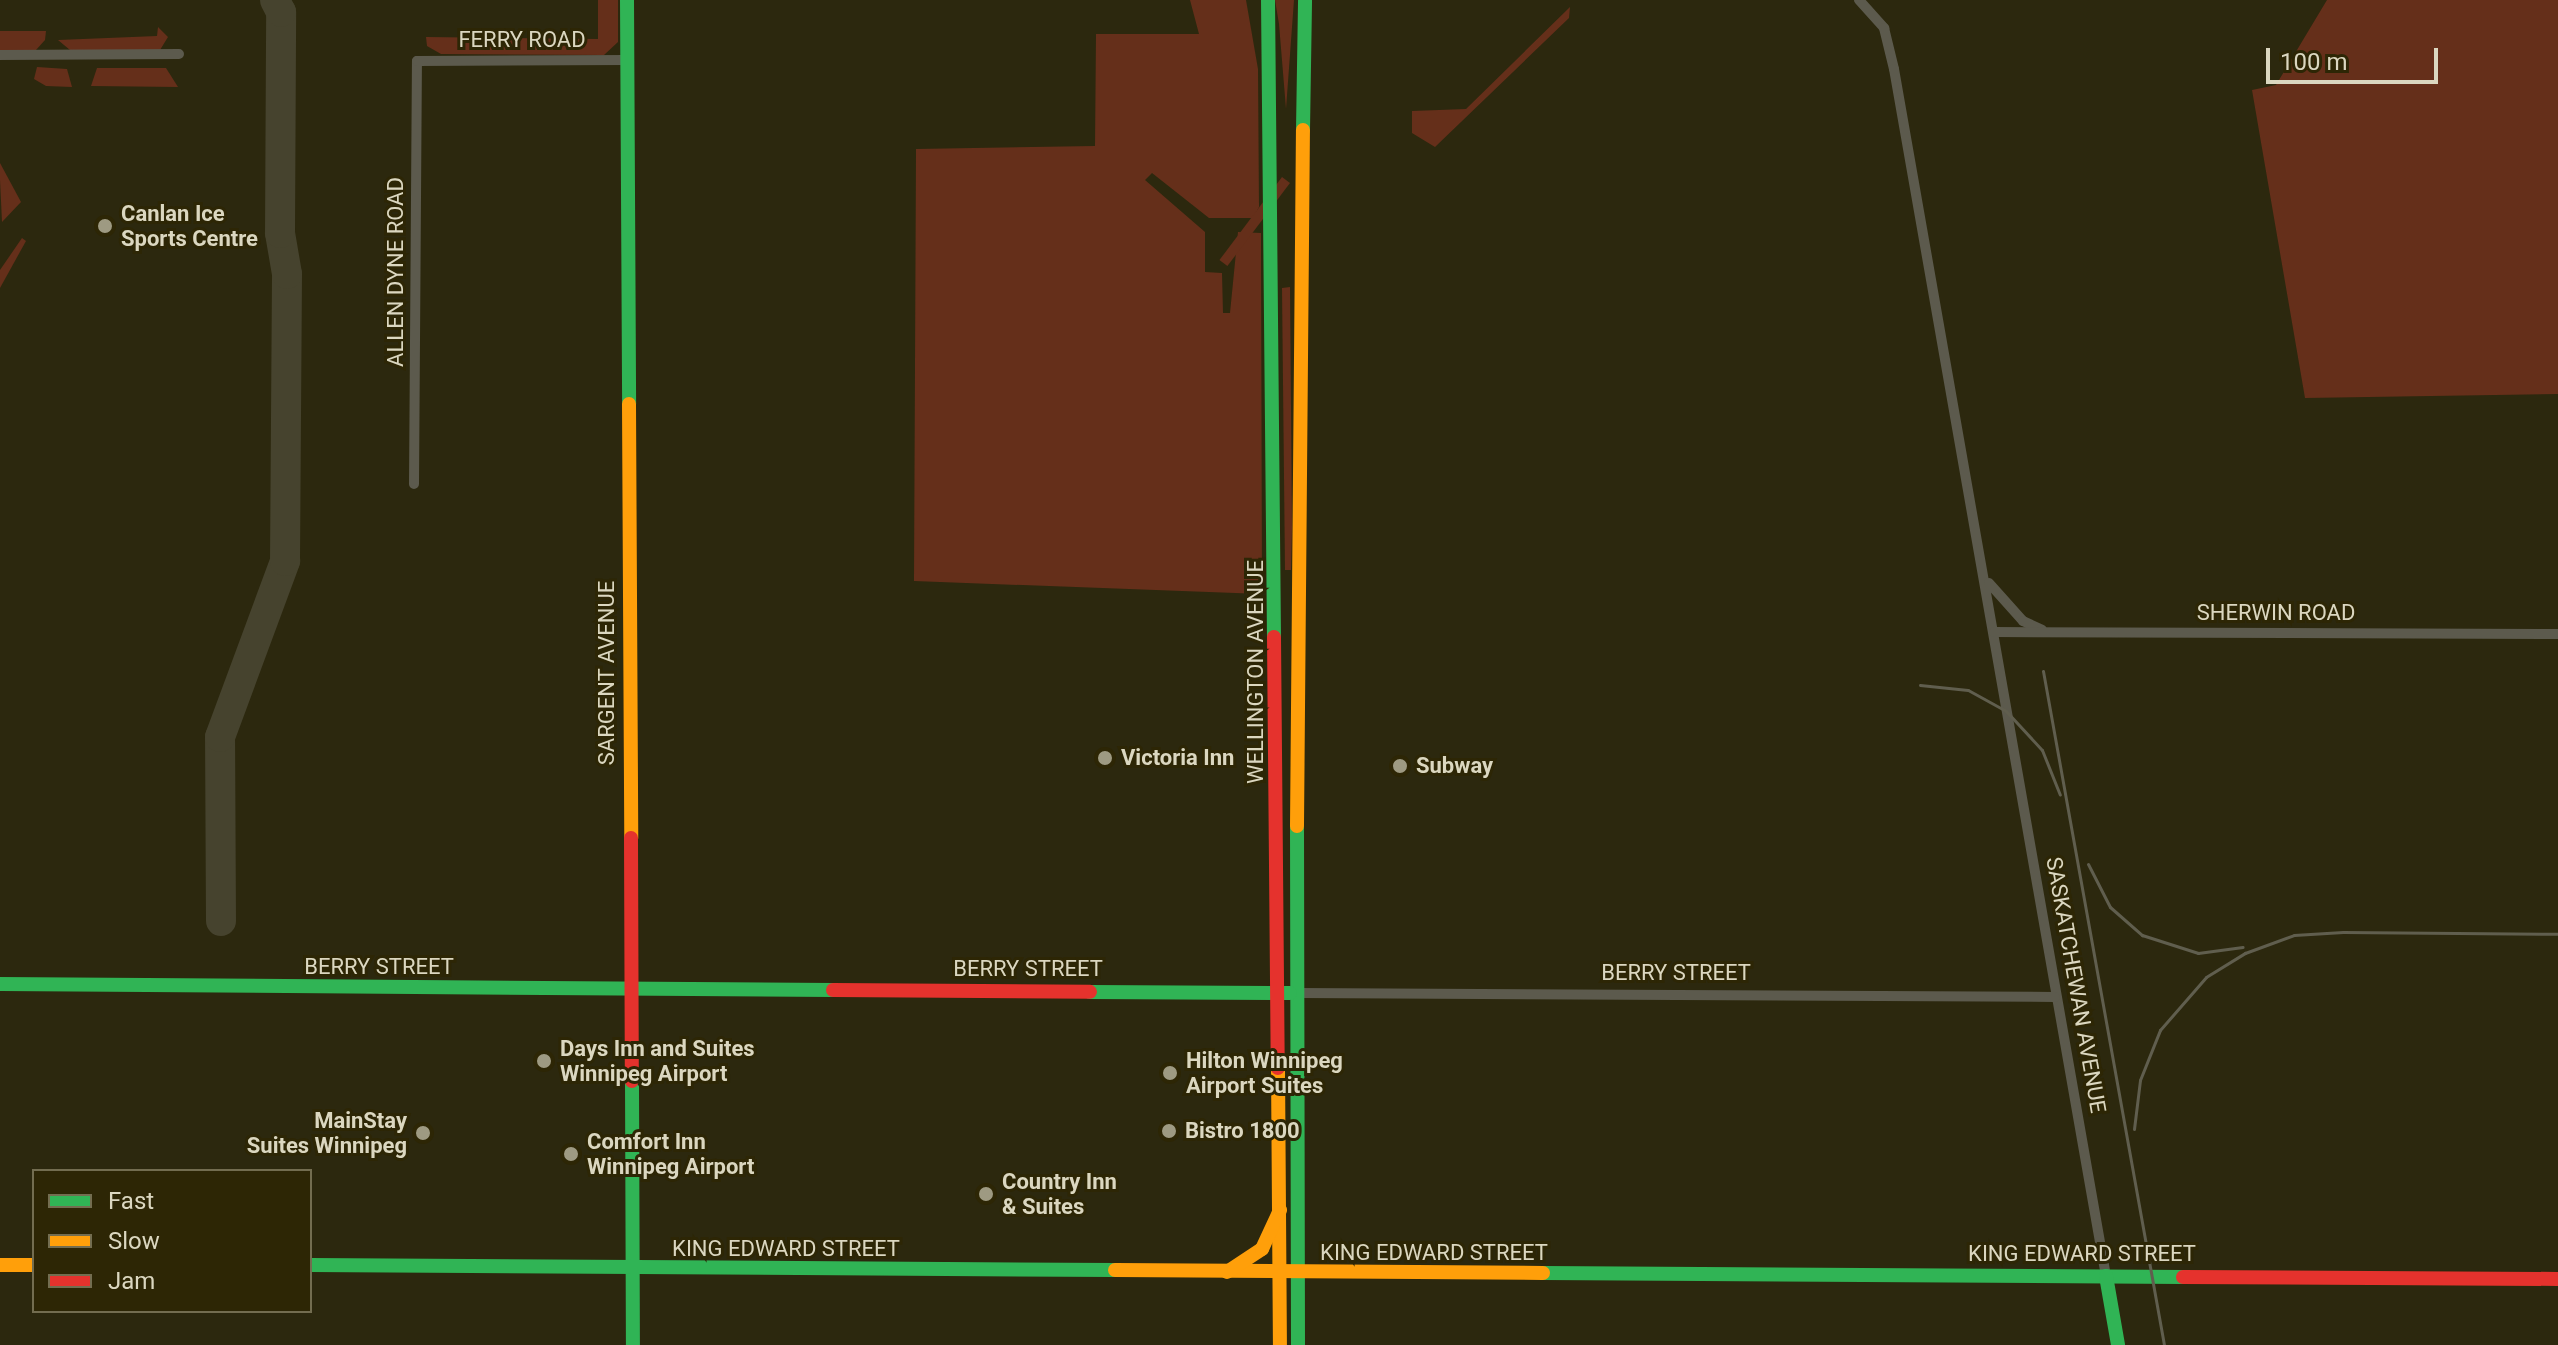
<!DOCTYPE html>
<html>
<head>
<meta charset="utf-8">
<style>
	body { margin:0 }
	#map { position:relative; width:2558px; height:1345px; overflow:hidden; background:#2c280e; font-family:Roboto,sans-serif }
	div>[style] { position:absolute }
	[style*='--x'] { left:calc(var(--x)*1px); top:calc(var(--y)*1px); width:calc(var(--w)*1px); rotate:calc(var(--a)*1deg) }
	.green>* { inset:0; background:#652f1a; transform-origin:0 0 }
	.taxiway>* { height:30px; margin:-15px; padding:0 15px; transform-origin:15px; border-radius:15px; background:#46432e }
	.street>* { height:10px; margin:-5px; padding:0 5px; transform-origin:5px; border-radius:5px; background:#5c5a4d }
	.fast>* { height:14px; margin:-7px; padding:0 7px; transform-origin:7px; border-radius:7px; background:#30b455 }
	.slow>* { height:14px; margin:-7px; padding:0 7px; transform-origin:7px; border-radius:7px; background:#ff9f0a }
	.jam>* { height:14px; margin:-7px; padding:0 7px; transform-origin:7px; border-radius:7px; background:#e5322d }
	.rail>* { height:3px; margin:-1.5px; padding:0 1.5px; transform-origin:1.5px; border-radius:1.5px; background:#605e4e }
	.dots>* { width:22px; height:22px; translate:-50% -50%; box-sizing:border-box; border:4px solid #2d2605; border-radius:50% }
	span { translate:-50% -50%; white-space:nowrap; text-align:center; line-height:1.15; -webkit-text-stroke:6px #2d2605; paint-order:stroke }
	.street-label { font-size:22px; color:#dbd7c0 }
	.poi-label { font-size:22px; color:#dbd7c0; font-weight:700 }
	.left { translate:0 -50%; text-align:left }
	.right { translate:-100% -50%; text-align:right }
	.legend { position:absolute; left:32px; top:1169px; width:280px; height:144px; box-sizing:border-box; background:#2d2605; border:2px solid #736d50; margin:0; padding:10px 14px; list-style:none; font-size:24px; color:#dbd7c0 }
	.legend li { display:flex; align-items:center; gap:16px; height:40px }
	.legend b { width:40px; border:2px solid #736d50 }
	.scale { position:absolute; left:2266px; top:48px; width:172px; height:36px; box-sizing:border-box; border:4px solid #dbd7c0; border-top:0; padding-left:10px; font-size:24px; line-height:28px; white-space:nowrap; color:#dbd7c0; -webkit-text-stroke:6px #2d2605; paint-order:stroke }
</style>
</head>
<body>
<div id="map">
	<div class="green">
		<i style="clip-path:polygon(598px 0,618px 0,618px 42px,604px 55px,441px 54px,427px 46px,426px 37px,598px 39px)"></i>
		<i style="clip-path:polygon(1190px 0,1246px 0,1258px 69px,1259px 207px,1253px 218px,1209px 218px,1152px 173px,1145px 180px,1205px 232px,1205px 272px,1222px 273px,1223px 313px,1230px 313px,1238px 232px,1261px 233px,1262px 594px,914px 581px,916px 149px,1095px 146px,1096px 34px,1199px 34px)"></i>
		<i style="clip-path:polygon(1275px 0,1294px 0,1286px 109px,1279px 24px)"></i>
		<i style="clip-path:polygon(2327px 0,2558px 0,2558px 394px,2305px 398px,2252px 90px,2276px 85px)"></i>
		<i style="clip-path:polygon(1570px 7px,1569px 18px,1435px 147px,1412px 133px,1412px 111px,1466px 109px)"></i>
		<i style="clip-path:polygon(158px 27px,168px 37px,160px 50px,70px 50px,58px 40px,157px 36px)"></i>
		<i style="clip-path:polygon(0 31px,46px 31px,45px 40px,36px 50px,0 50px)"></i>
		<i style="clip-path:polygon(37px 67px,67px 69px,72px 87px,46px 86px,34px 79px)"></i>
		<i style="clip-path:polygon(97px 68px,166px 68px,178px 87px,91px 86px)"></i>
		<i style="clip-path:polygon(0 163px,21px 202px,2px 222px,0 180px)"></i>
		<i style="left:1282px;top:177px;width:10px;height:104px;rotate:37deg"></i>
		<i style="clip-path:polygon(22px 238px,26px 241px,0 288px,0 270px)"></i>
		<i style="clip-path:polygon(1290px 287px,1292px 528px,1291px 570px,1285px 570px,1282px 288px)"></i>
	</div>
	<div class="taxiway">
		<i style="--x:221;--y:921;--w:184;--a:-90.3"></i>
		<i style="--x:220;--y:737;--w:188;--a:-69.7"></i>
		<i style="--x:285;--y:561;--w:287;--a:-89.6"></i>
		<i style="--x:287;--y:274;--w:42;--a:-99.7"></i>
		<i style="--x:280;--y:233;--w:221;--a:-89.7"></i>
		<i style="--x:281;--y:12;--w:13;--a:-117"></i>
	</div>
	<div class="street">
		<i style="--x:1859;--y:0;--w:38;--a:48"></i>
		<i style="--x:1884;--y:28;--w:42;--a:76.3"></i>
		<i style="--x:1894;--y:69;--w:1225;--a:80.04"></i>
		<i style="--x:0;--y:55;--w:179;--a:-0.3"></i>
		<i style="--x:414;--y:484;--w:423;--a:-89.6"></i>
		<i style="--x:417;--y:61;--w:210;--a:-0.3"></i>
		<i style="--x:1989;--y:583;--w:51;--a:48.2"></i>
		<i style="--x:2023;--y:621;--w:21;--a:25"></i>
		<i style="--x:1994;--y:632;--w:564;--a:0.2"></i>
		<i style="--x:1299;--y:993;--w:756;--a:0.3"></i>
	</div>
	<div class="fast">
		<i style="--x:627;--y:0;--w:404;--a:89.7"></i>
		<i style="--x:1268;--y:0;--w:637;--a:89.46"></i>
		<i style="--x:1303;--y:130;--w:130;--a:-89.1"></i>
		<i style="--x:1297;--y:826;--w:519;--a:89.89"></i>
		<i style="--x:0;--y:984;--w:833;--a:0.41"></i>
		<i style="--x:1090;--y:992;--w:200;--a:0.3"></i>
		<i style="--x:632;--y:1081;--w:264;--a:89.8"></i>
		<i style="--x:310;--y:1265;--w:805;--a:0.36"></i>
		<i style="--x:1543;--y:1273;--w:640;--a:0.36"></i>
		<i style="--x:2106;--y:1276;--w:70;--a:80.1"></i>
	</div>
	<div class="slow">
		<i style="--x:629;--y:404;--w:434;--a:89.7"></i>
		<i style="--x:1297;--y:826;--w:696;--a:-89.51"></i>
		<i style="--x:1278;--y:1068;--w:277;--a:89.6"></i>
		<i style="--x:0;--y:1265;--w:34;--a:0"></i>
		<i style="--x:1115;--y:1270;--w:428;--a:0.4"></i>
		<i style="--x:1227;--y:1272;--w:42;--a:-33.3"></i>
		<i style="--x:1262;--y:1249;--w:43;--a:-65.2"></i>
	</div>
	<div class="jam">
		<i style="--x:1274;--y:637;--w:431;--a:89.5"></i>
		<i style="--x:631;--y:838;--w:243;--a:89.8"></i>
		<i style="--x:833;--y:990;--w:257;--a:0.4"></i>
		<i style="--x:2183;--y:1277;--w:375;--a:0.3"></i>
	</div>
	<div class="rail">
		<i style="--x:2043;--y:671;--w:685;--a:79.82"></i>
		<i style="--x:1920;--y:685;--w:48;--a:5.9"></i>
		<i style="--x:1968;--y:690;--w:43;--a:28.9"></i>
		<i style="--x:2006;--y:711;--w:53;--a:47.3"></i>
		<i style="--x:2042;--y:750;--w:48;--a:68.2"></i>
		<i style="--x:2088;--y:864;--w:48;--a:62.9"></i>
		<i style="--x:2110;--y:907;--w:43;--a:41.2"></i>
		<i style="--x:2142;--y:935;--w:59;--a:17.8"></i>
		<i style="--x:2198;--y:953;--w:45;--a:-7.6"></i>
		<i style="--x:2134;--y:1129;--w:49;--a:-83"></i>
		<i style="--x:2140;--y:1080;--w:54;--a:-68.2"></i>
		<i style="--x:2160;--y:1030;--w:70;--a:-49"></i>
		<i style="--x:2206;--y:977;--w:46;--a:-31.6"></i>
		<i style="--x:2245;--y:953;--w:52;--a:-20.2"></i>
		<i style="--x:2294;--y:935;--w:49;--a:-3.5"></i>
		<i style="--x:2343;--y:932;--w:215;--a:0.5"></i>
	</div>
	<div class="dots">
		<i style="left:105px;top:226px;background:#9e9a82"></i>
		<i style="left:1105px;top:758px;background:#9e9a82"></i>
		<i style="left:1400px;top:766px;background:#9e9a82"></i>
		<i style="left:544px;top:1061px;background:#9e9a82"></i>
		<i style="left:1170px;top:1073px;background:#9e9a82"></i>
		<i style="left:1169px;top:1131px;background:#9e9a82"></i>
		<i style="left:423px;top:1133px;background:#9e9a82"></i>
		<i style="left:571px;top:1154px;background:#9e9a82"></i>
		<i style="left:986px;top:1194px;background:#9e9a82"></i>
	</div>
	<div class="street-label">
		<span style="left:522px;top:40px">FERRY ROAD</span>
		<span style="left:396px;top:272px;rotate:-90deg">ALLEN DYNE ROAD</span>
		<span style="left:2276px;top:613px">SHERWIN ROAD</span>
		<span style="left:1256px;top:672px;rotate:-90deg">WELLINGTON AVENUE</span>
		<span style="left:607px;top:673px;rotate:-90deg">SARGENT AVENUE</span>
		<span style="left:379px;top:967px">BERRY STREET</span>
		<span style="left:1028px;top:969px">BERRY STREET</span>
		<span style="left:1676px;top:973px">BERRY STREET</span>
		<span style="left:2076px;top:985px;rotate:80deg">SASKATCHEWAN AVENUE</span>
		<span style="left:786px;top:1249px">KING EDWARD STREET</span>
		<span style="left:1434px;top:1253px">KING EDWARD STREET</span>
		<span style="left:2082px;top:1254px">KING EDWARD STREET</span>
	</div>
	<div class="poi-label">
		<span class="left" style="left:121px;top:226px">Canlan Ice<br>Sports Centre</span>
		<span class="left" style="left:1121px;top:758px">Victoria Inn</span>
		<span class="left" style="left:1416px;top:766px">Subway</span>
		<span class="left" style="left:560px;top:1061px">Days Inn and Suites<br>Winnipeg Airport</span>
		<span class="left" style="left:1186px;top:1073px">Hilton Winnipeg<br>Airport Suites</span>
		<span class="right" style="left:407px;top:1133px">MainStay<br>Suites Winnipeg</span>
		<span class="left" style="left:1185px;top:1131px">Bistro 1800</span>
		<span class="left" style="left:587px;top:1154px">Comfort Inn<br>Winnipeg Airport</span>
		<span class="left" style="left:1002px;top:1194px">Country Inn<br>&amp; Suites</span>
	</div>
	<ul class="legend">
	<li><b style="height:10px;background:#30b455"></b>Fast</li>
	<li><b style="height:10px;background:#ff9f0a"></b>Slow</li>
	<li><b style="height:10px;background:#e5322d"></b>Jam</li>
	</ul>
	<div class="scale">100 m</div>
</div>
</body>
</html>
